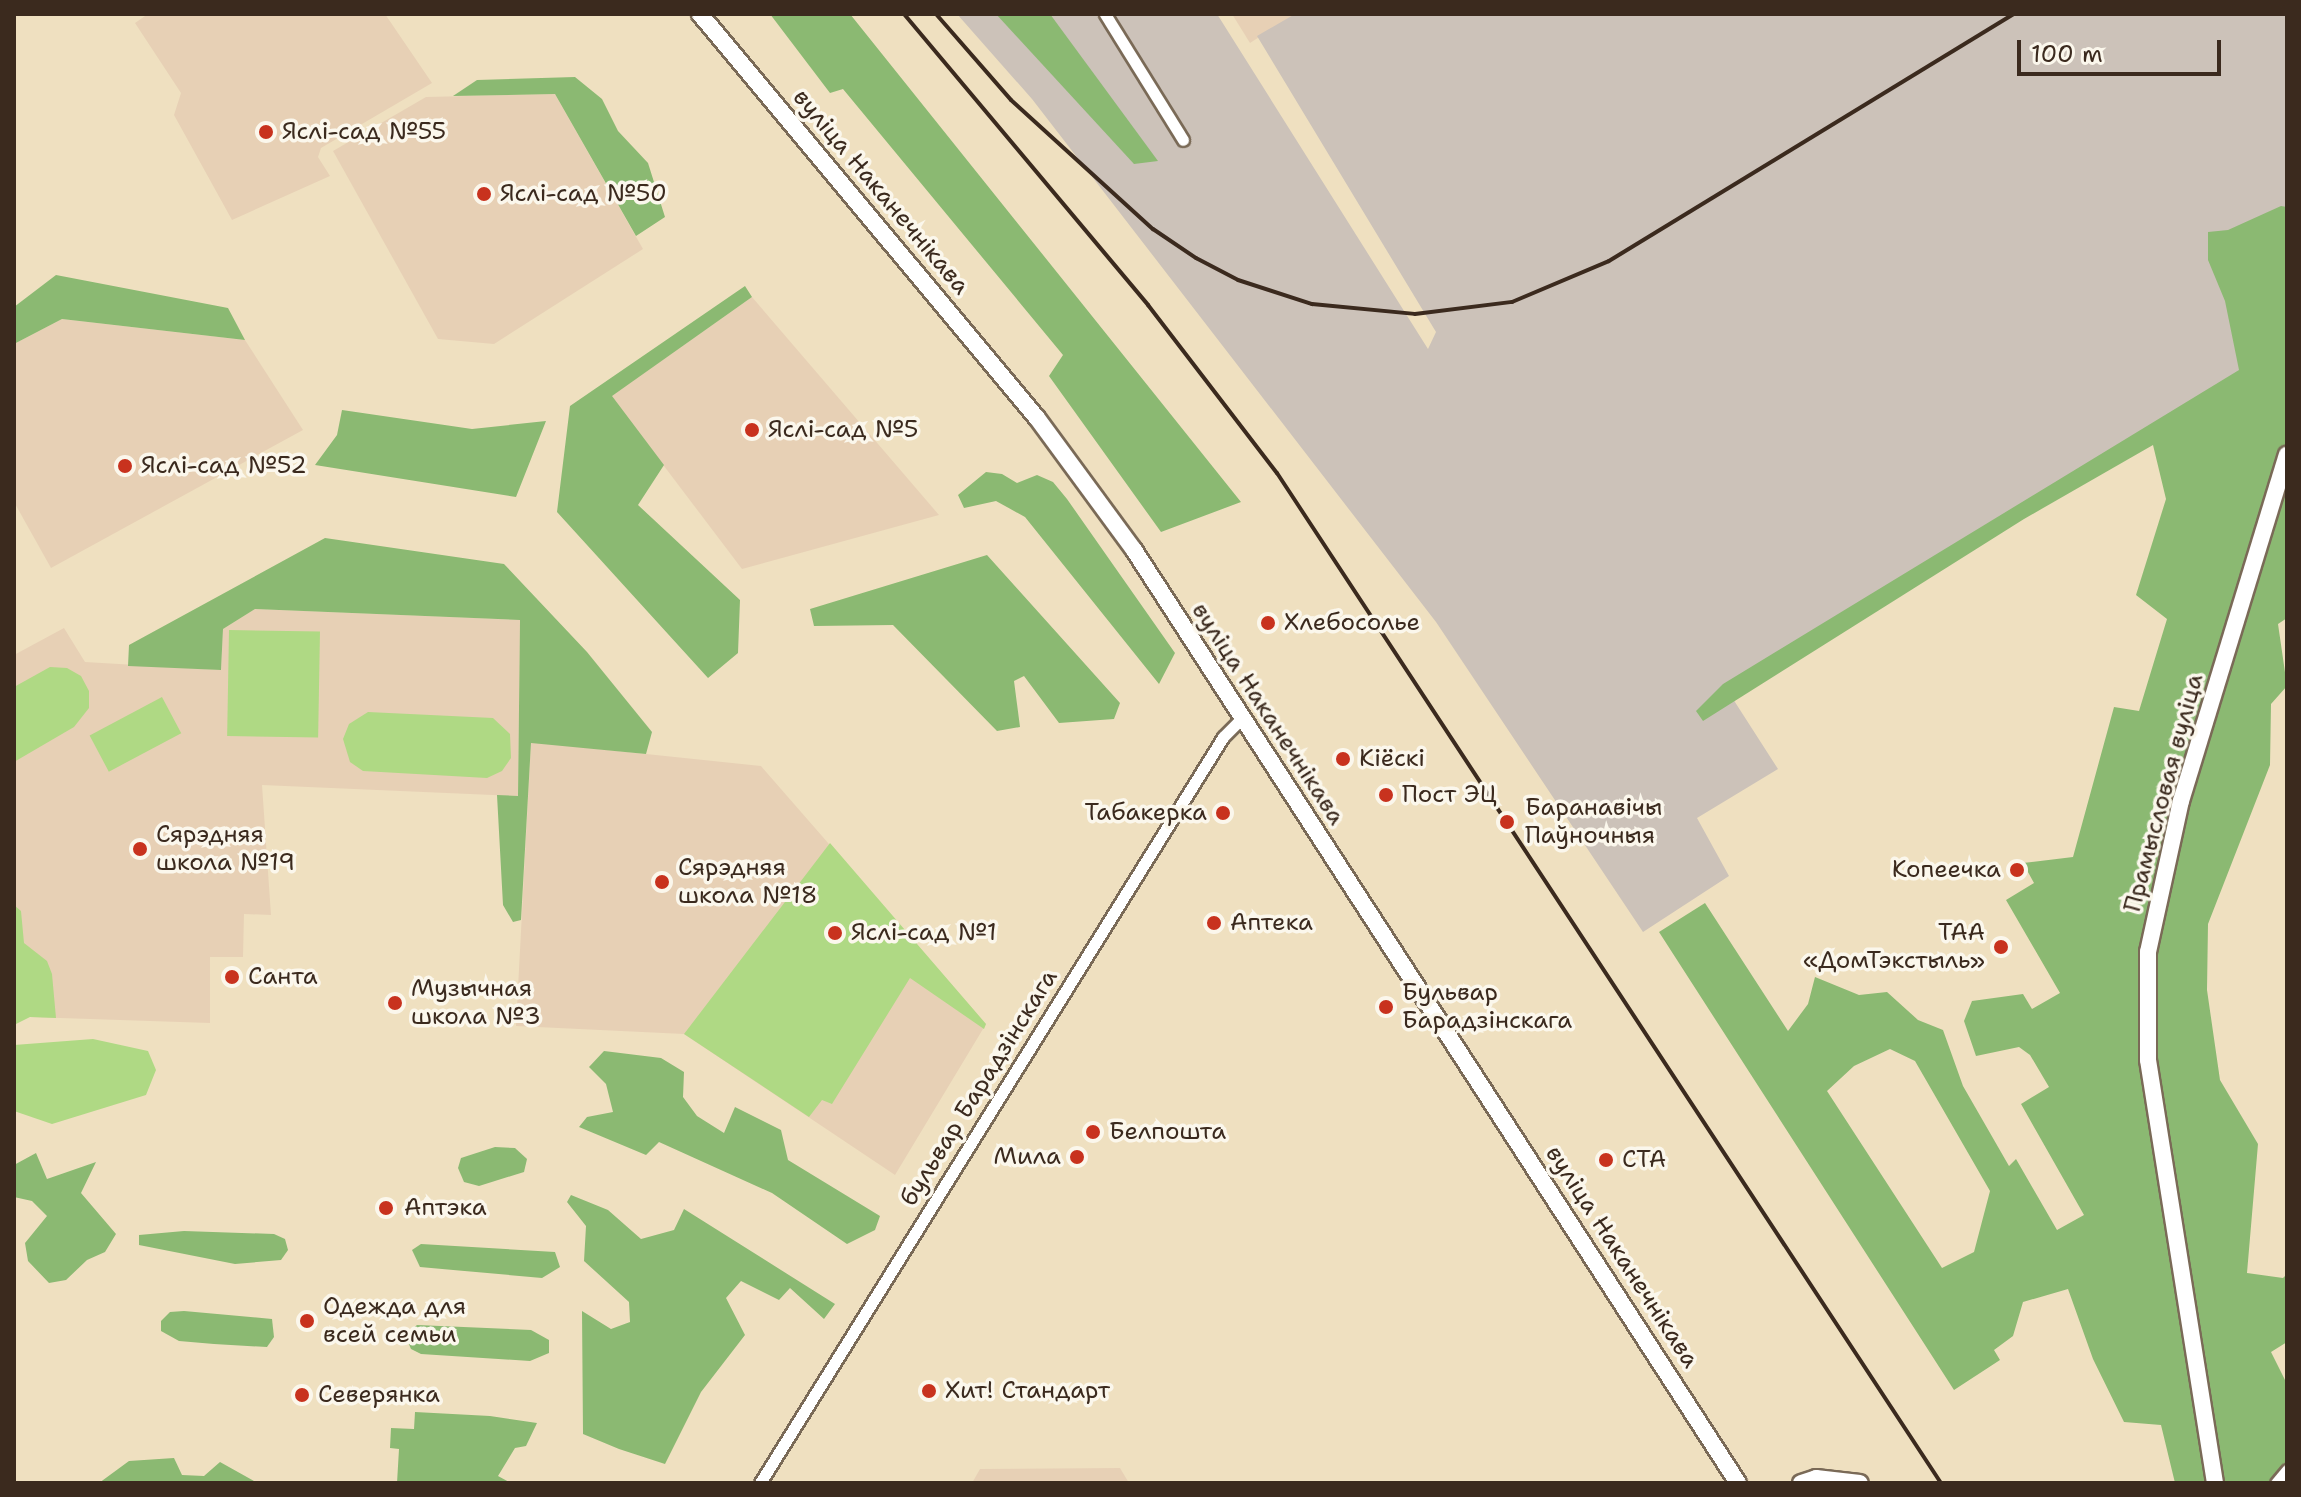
<!DOCTYPE html>
<html>
<head>
<meta charset="utf-8">
<style>
	body { margin:0 }
	#map { position:relative; width:2301px; height:1497px; overflow:hidden; background:#efe0c0; font-family:"Shantell Sans",sans-serif }
	div>[style] { position:absolute }
	[style*='--x'] { left:calc(var(--x)*1px); top:calc(var(--y)*1px); width:calc(var(--w)*1px); rotate:calc(var(--a)*1deg) }
	.built>* { inset:0; background:#e7d0b5 }
	.industrial>* { inset:0; background:#ccc2b9 }
	.green>* { inset:0; background:#afd984; transform-origin:0 0 }
	.forest>* { inset:0; background:#8bb972 }
	.roads { filter:drop-shadow(2px 0 #7a6a57) drop-shadow(-2px 0 #7a6a57) drop-shadow(0 2px #7a6a57) drop-shadow(0 -2px #7a6a57) }
	.minor>* { height:11px; margin:-5.5px; padding:0 5.5px; transform-origin:5.5px; border-radius:5.5px; background:#fff }
	.secondary>* { height:16px; margin:-8px; padding:0 8px; transform-origin:8px; border-radius:8px; background:#fff }
	.rail>* { height:4px; margin:-2px; padding:0 2px; transform-origin:2px; border-radius:2px; background:#3b2a1e }
	.dots>* { width:22px; height:22px; translate:-50% -50%; box-sizing:border-box; border:4px solid #fbf7ec; border-radius:50% }
	span { translate:-50% -50%; white-space:nowrap; text-align:center; line-height:1.15; -webkit-text-stroke:7px #fbf7ec; paint-order:stroke }
	.poi-label { font-size:24px; color:#3b2a1e }
	.left { translate:0 -50%; text-align:left }
	.right { translate:-100% -50%; text-align:right }
	.street-label { font-size:24px; color:#3b2a1e }
	.frame { position:absolute; inset:0; border:16px solid #3b2a1e; pointer-events:none }
	.scale { position:absolute; left:2017px; top:40px; width:204px; height:36px; box-sizing:border-box; border:4px solid #3b2a1e; border-top:0; padding-left:10px; font-size:24px; line-height:28px; white-space:nowrap; color:#3b2a1e; -webkit-text-stroke:6px #fbf7ec; paint-order:stroke }
</style>
</head>
<body>
<div id="map">
	<div class="built">
		<i style="clip-path:polygon(148px 14px,385px 14px,432px 83px,321px 148px,318px 157px,330px 176px,232px 220px,174px 115px,181px 93px,135px 23px)"></i>
		<i style="clip-path:polygon(1232px 14px,1295px 14px,1250px 43px)"></i>
		<i style="clip-path:polygon(555px 94px,643px 249px,494px 344px,438px 339px,333px 151px,426px 97px)"></i>
		<i style="clip-path:polygon(752px 297px,939px 515px,742px 569px,611px 396px)"></i>
		<i style="clip-path:polygon(62px 319px,245px 340px,303px 430px,51px 568px,14px 502px,14px 344px)"></i>
		<i style="clip-path:polygon(255px 609px,520px 620px,518px 796px,262px 785px,271px 915px,244px 914px,243px 957px,210px 957px,210px 1023px,30px 1017px,14px 981px,14px 655px,64px 628px,85px 662px,221px 670px,223px 629px)"></i>
		<i style="clip-path:polygon(531px 742px,761px 766px,986px 1024px,895px 1175px,684px 1034px,516px 1026px)"></i>
		<i style="clip-path:polygon(1120px 1468px,1129px 1483px,972px 1483px,980px 1469px)"></i>
	</div>
	<div class="industrial">
		<i style="clip-path:polygon(957px 14px,1217px 14px,1428px 349px,1436px 332px,1257px 36px,1295px 14px,2287px 14px,2287px 321px,2278px 351px,1724px 685px,1778px 769px,1697px 818px,1729px 876px,1643px 932px,1436px 622px,1032px 99px)"></i>
	</div>
	<div class="green">
		<i style="left:229px;top:630px;width:91px;height:106px;rotate:1deg"></i>
		<i style="clip-path:polygon(50px 667px,67px 668px,81px 676px,89px 691px,89px 708px,74px 727px,14px 762px,14px 687px)"></i>
		<i style="left:162px;top:697px;width:41px;height:82px;rotate:62deg"></i>
		<i style="clip-path:polygon(368px 712px,493px 718px,510px 734px,511px 758px,502px 771px,487px 778px,363px 771px,350px 762px,343px 739px,349px 724px)"></i>
		<i style="clip-path:polygon(830px 843px,986px 1024px,984px 1029px,910px 978px,832px 1104px,822px 1100px,809px 1117px,684px 1034px)"></i>
		<i style="clip-path:polygon(14px 905px,21px 911px,24px 943px,47px 961px,52px 974px,56px 1018px,30px 1017px,14px 1025px)"></i>
		<i style="clip-path:polygon(93px 1039px,148px 1051px,156px 1070px,146px 1095px,52px 1124px,14px 1111px,14px 1045px)"></i>
	</div>
	<div class="forest">
		<i style="clip-path:polygon(770px 14px,850px 14px,1241px 502px,1161px 532px,1049px 376px,1063px 355px,843px 89px,830px 93px)"></i>
		<i style="clip-path:polygon(996px 14px,1050px 14px,1158px 161px,1134px 164px)"></i>
		<i style="clip-path:polygon(575px 77px,602px 99px,618px 131px,648px 163px,665px 217px,636px 236px,555px 94px,453px 96px,477px 80px)"></i>
		<i style="clip-path:polygon(evenodd,2281px 206px,2287px 207px,2287px 618px,2278px 624px,2287px 686px,2271px 704px,2270px 765px,2208px 924px,2207px 990px,2220px 1080px,2258px 1144px,2247px 1273px,2283px 1278px,2287px 1274px,2287px 1342px,2271px 1352px,2287px 1384px,2287px 1483px,2175px 1483px,2161px 1425px,2124px 1422px,2093px 1359px,2068px 1289px,2023px 1302px,2013px 1336px,1994px 1350px,2000px 1360px,1954px 1390px,1659px 932px,1705px 903px,1788px 1031px,1808px 1004px,1815px 977px,1859px 995px,1887px 992px,1918px 1020px,1943px 1030px,1963px 1086px,2009px 1166px,2016px 1159px,2057px 1230px,2084px 1215px,2021px 1104px,2049px 1087px,2030px 1055px,2019px 1047px,1976px 1056px,1964px 1021px,1972px 1001px,2023px 994px,2032px 1009px,2060px 993px,2006px 900px,2034px 883px,2023px 863px,2073px 857px,2114px 707px,2139px 711px,2167px 619px,2136px 595px,2166px 499px,2153px 445px,2024px 519px,1703px 721px,1696px 711px,1723px 684px,2239px 370px,2225px 301px,2208px 260px,2208px 232px,2228px 230px,2281px 206px,1890px 1049px,1915px 1061px,1990px 1191px,1974px 1252px,1942px 1268px,1827px 1091px,1854px 1066px,1890px 1049px)"></i>
		<i style="clip-path:polygon(56px 275px,228px 308px,245px 340px,62px 319px,14px 344px,14px 307px)"></i>
		<i style="clip-path:polygon(745px 286px,752px 297px,612px 396px,664px 465px,638px 505px,740px 600px,738px 653px,708px 678px,557px 512px,570px 406px)"></i>
		<i style="clip-path:polygon(342px 410px,472px 429px,546px 421px,516px 497px,315px 465px,337px 435px)"></i>
		<i style="clip-path:polygon(986px 472px,1002px 474px,1017px 483px,1037px 475px,1053px 482px,1067px 499px,1175px 653px,1159px 684px,1025px 517px,996px 501px,964px 508px,958px 495px)"></i>
		<i style="clip-path:polygon(325px 538px,504px 564px,587px 652px,652px 732px,646px 754px,531px 743px,521px 920px,513px 922px,503px 905px,497px 795px,518px 796px,520px 620px,255px 609px,223px 629px,221px 670px,128px 666px,129px 645px)"></i>
		<i style="clip-path:polygon(987px 555px,1120px 703px,1114px 719px,1059px 723px,1024px 676px,1014px 681px,1020px 727px,997px 731px,893px 625px,814px 626px,810px 609px)"></i>
		<i style="clip-path:polygon(604px 1051px,661px 1058px,684px 1072px,683px 1097px,697px 1116px,724px 1133px,735px 1107px,781px 1130px,788px 1160px,880px 1216px,875px 1230px,847px 1244px,772px 1193px,659px 1142px,646px 1155px,579px 1127px,587px 1117px,613px 1112px,606px 1084px,589px 1067px)"></i>
		<i style="clip-path:polygon(495px 1147px,515px 1148px,527px 1159px,524px 1172px,479px 1186px,464px 1182px,458px 1168px,461px 1158px)"></i>
		<i style="clip-path:polygon(36px 1153px,47px 1179px,96px 1162px,81px 1193px,116px 1234px,105px 1252px,87px 1260px,66px 1280px,49px 1283px,28px 1261px,25px 1243px,47px 1216px,32px 1201px,14px 1197px,14px 1165px)"></i>
		<i style="clip-path:polygon(571px 1195px,608px 1210px,641px 1239px,674px 1230px,684px 1209px,835px 1304px,824px 1319px,790px 1288px,779px 1300px,741px 1281px,726px 1298px,745px 1335px,701px 1392px,665px 1464px,619px 1449px,583px 1434px,582px 1311px,611px 1329px,630px 1322px,629px 1302px,584px 1261px,586px 1226px,567px 1202px)"></i>
		<i style="clip-path:polygon(184px 1231px,274px 1234px,285px 1239px,288px 1250px,281px 1260px,235px 1264px,139px 1245px,139px 1235px)"></i>
		<i style="clip-path:polygon(421px 1244px,555px 1252px,560px 1267px,542px 1278px,420px 1267px,412px 1250px)"></i>
		<i style="clip-path:polygon(184px 1311px,272px 1319px,274px 1337px,267px 1347px,214px 1344px,179px 1341px,161px 1331px,161px 1321px,170px 1312px)"></i>
		<i style="clip-path:polygon(417px 1325px,531px 1330px,549px 1340px,549px 1353px,530px 1361px,421px 1354px,411px 1349px,405px 1335px)"></i>
		<i style="clip-path:polygon(415px 1412px,490px 1416px,537px 1423px,526px 1446px,515px 1448px,498px 1476px,511px 1483px,397px 1483px,399px 1449px,390px 1448px,391px 1428px,414px 1429px)"></i>
		<i style="clip-path:polygon(174px 1458px,182px 1475px,204px 1476px,220px 1462px,254px 1481px,289px 1483px,99px 1483px,129px 1461px)"></i>
	</div>
	<div class="roads">
		<div class="minor">
			<i style="--x:1105;--y:14;--w:148;--a:58.2"></i>
			<i style="--x:760;--y:1483;--w:878;--a:-58.17"></i>
			<i style="--x:1223;--y:737;--w:24;--a:-45"></i>
			<i style="--x:2276;--y:1483;--w:17;--a:-50"></i>
		</div>
		<div class="secondary">
			<i style="--x:700;--y:14;--w:526;--a:50.17"></i>
			<i style="--x:1037;--y:418;--w:164;--a:53.7"></i>
			<i style="--x:1134;--y:550;--w:1111;--a:57.08"></i>
			<i style="--x:1801;--y:1483;--w:16;--a:-18"></i>
			<i style="--x:1816;--y:1478;--w:44;--a:6.5"></i>
			<i style="--x:2215;--y:1483;--w:428;--a:-99"></i>
			<i style="--x:2148;--y:1060;--w:108;--a:-90"></i>
			<i style="--x:2148;--y:952;--w:155;--a:-77.7"></i>
			<i style="--x:2181;--y:801;--w:362;--a:-73"></i>
		</div>
	</div>
	<div class="rail">
		<i style="--x:904;--y:14;--w:380;--a:50"></i>
		<i style="--x:1148;--y:305;--w:212;--a:52.5"></i>
		<i style="--x:1277;--y:473;--w:1209;--a:56.68"></i>
		<i style="--x:936;--y:14;--w:114;--a:48.9"></i>
		<i style="--x:1011;--y:100;--w:192;--a:42.3"></i>
		<i style="--x:1153;--y:229;--w:52;--a:34"></i>
		<i style="--x:1196;--y:258;--w:47;--a:27.6"></i>
		<i style="--x:1238;--y:280;--w:78;--a:18"></i>
		<i style="--x:1312;--y:304;--w:103;--a:5.5"></i>
		<i style="--x:1415;--y:314;--w:98;--a:-7.1"></i>
		<i style="--x:1512;--y:302;--w:105;--a:-22.9"></i>
		<i style="--x:1609;--y:261;--w:474;--a:-31.4"></i>
	</div>
	<div class="dots">
		<i style="left:266px;top:132px;background:#c8321e"></i>
		<i style="left:484px;top:194px;background:#c8321e"></i>
		<i style="left:752px;top:430px;background:#c8321e"></i>
		<i style="left:125px;top:466px;background:#c8321e"></i>
		<i style="left:1268px;top:623px;background:#c8321e"></i>
		<i style="left:1343px;top:759px;background:#c8321e"></i>
		<i style="left:1386px;top:795px;background:#c8321e"></i>
		<i style="left:1223px;top:813px;background:#c8321e"></i>
		<i style="left:1507px;top:822px;background:#c8321e"></i>
		<i style="left:140px;top:849px;background:#c8321e"></i>
		<i style="left:2017px;top:870px;background:#c8321e"></i>
		<i style="left:662px;top:882px;background:#c8321e"></i>
		<i style="left:1214px;top:923px;background:#c8321e"></i>
		<i style="left:835px;top:933px;background:#c8321e"></i>
		<i style="left:2001px;top:947px;background:#c8321e"></i>
		<i style="left:232px;top:977px;background:#c8321e"></i>
		<i style="left:395px;top:1003px;background:#c8321e"></i>
		<i style="left:1386px;top:1007px;background:#c8321e"></i>
		<i style="left:1093px;top:1132px;background:#c8321e"></i>
		<i style="left:1077px;top:1157px;background:#c8321e"></i>
		<i style="left:1606px;top:1160px;background:#c8321e"></i>
		<i style="left:386px;top:1208px;background:#c8321e"></i>
		<i style="left:307px;top:1321px;background:#c8321e"></i>
		<i style="left:929px;top:1391px;background:#c8321e"></i>
		<i style="left:302px;top:1395px;background:#c8321e"></i>
	</div>
	<div class="poi-label">
		<span class="left" style="left:282px;top:132px">Яслі-сад №55</span>
		<span class="left" style="left:500px;top:194px">Яслі-сад №50</span>
		<span class="left" style="left:768px;top:430px">Яслі-сад №5</span>
		<span class="left" style="left:141px;top:466px">Яслі-сад №52</span>
		<span class="left" style="left:1284px;top:623px">Хлебосолье</span>
		<span class="left" style="left:1359px;top:759px">Кіёскі</span>
		<span class="left" style="left:1402px;top:795px">Пост ЭЦ</span>
		<span class="left" style="left:1525px;top:822px">Баранавічы<br>Паўночныя</span>
		<span class="right" style="left:1207px;top:813px">Табакерка</span>
		<span class="left" style="left:156px;top:849px">Сярэдняя<br>школа №19</span>
		<span class="left" style="left:678px;top:882px">Сярэдняя<br>школа №18</span>
		<span class="right" style="left:2001px;top:870px">Копеечка</span>
		<span class="left" style="left:1230px;top:923px">Аптека</span>
		<span class="left" style="left:851px;top:933px">Яслі-сад №1</span>
		<span class="right" style="left:1985px;top:947px">ТАА<br>«ДомТэкстыль»</span>
		<span class="left" style="left:248px;top:977px">Санта</span>
		<span class="left" style="left:411px;top:1003px">Музычная<br>школа №3</span>
		<span class="left" style="left:1402px;top:1007px">Бульвар<br>Барадзінскага</span>
		<span class="left" style="left:1109px;top:1132px">Белпошта</span>
		<span class="right" style="left:1061px;top:1157px">Мила</span>
		<span class="left" style="left:1622px;top:1160px">СТА</span>
		<span class="left" style="left:404px;top:1208px">Аптэка</span>
		<span class="left" style="left:323px;top:1321px">Одежда для<br>всей семьи</span>
		<span class="left" style="left:945px;top:1391px">Хит! Стандарт</span>
		<span class="left" style="left:318px;top:1395px">Северянка</span>
	</div>
	<div class="street-label">
		<span style="left:881px;top:192px;rotate:50deg">вуліца Наканечнікава</span>
		<span style="left:1268px;top:714px;rotate:57deg">вуліца Наканечнікава</span>
		<span style="left:2164px;top:793px;rotate:-75deg">Прамысловая вуліца</span>
		<span style="left:979px;top:1088px;rotate:-58deg">бульвар Барадзінскага</span>
		<span style="left:1622px;top:1257px;rotate:57deg">вуліца Наканечнікава</span>
	</div>
	<div class="frame"></div>
	<div class="scale">100 m</div>
</div>
</body>
</html>
